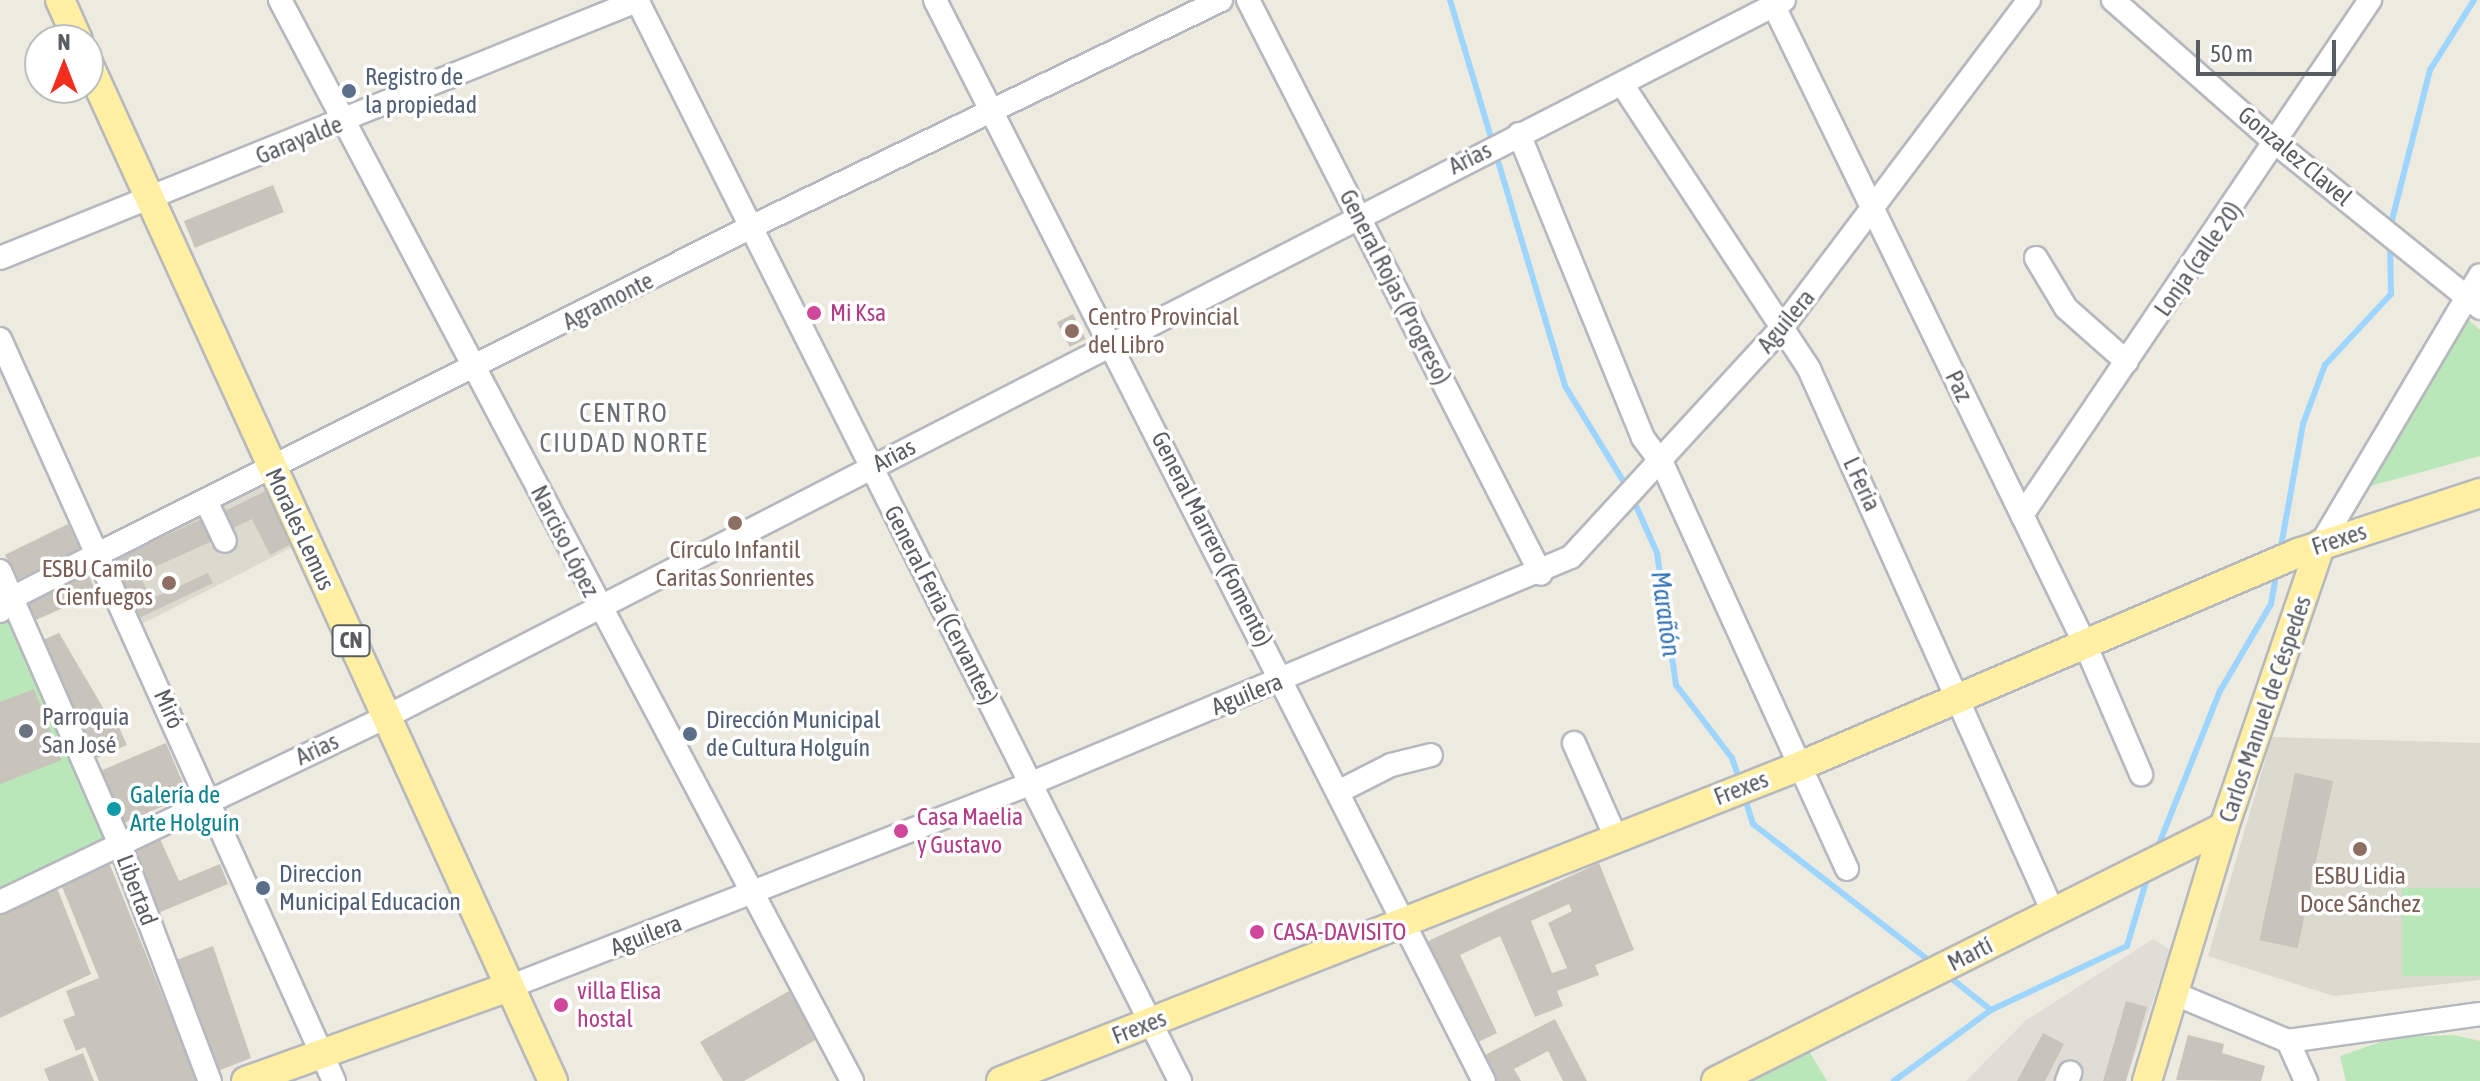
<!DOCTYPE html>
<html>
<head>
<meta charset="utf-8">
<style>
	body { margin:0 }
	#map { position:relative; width:2480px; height:1081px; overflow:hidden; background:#edeadf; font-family:"Asap Condensed",sans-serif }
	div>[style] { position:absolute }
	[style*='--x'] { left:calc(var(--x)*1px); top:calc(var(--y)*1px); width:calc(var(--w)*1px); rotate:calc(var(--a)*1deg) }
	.industrial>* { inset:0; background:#e0ddd7 }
	.education>* { inset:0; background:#dcd9ce }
	.green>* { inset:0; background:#bae7b9; transform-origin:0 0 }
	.stream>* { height:6px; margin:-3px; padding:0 3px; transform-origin:3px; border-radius:3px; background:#9dd5ff }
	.building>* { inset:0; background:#c8c4bc; transform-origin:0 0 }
	.roads { filter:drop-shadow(2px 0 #b5b8be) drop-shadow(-2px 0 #b5b8be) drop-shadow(0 2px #b5b8be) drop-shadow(0 -2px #b5b8be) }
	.minor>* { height:22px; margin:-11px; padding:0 11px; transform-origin:11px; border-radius:11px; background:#fff }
	.major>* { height:28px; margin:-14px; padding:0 14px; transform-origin:14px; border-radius:14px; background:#ffefa2 }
	.dots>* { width:22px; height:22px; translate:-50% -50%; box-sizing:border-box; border:4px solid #fff; border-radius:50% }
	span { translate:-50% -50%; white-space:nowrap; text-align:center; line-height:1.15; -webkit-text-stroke:7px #fff; paint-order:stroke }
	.shield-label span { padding:2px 6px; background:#fff; border:2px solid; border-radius:6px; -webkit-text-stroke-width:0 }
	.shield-label { font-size:22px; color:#585d62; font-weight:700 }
	.service-label { font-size:24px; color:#4e5e75 }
	.left { translate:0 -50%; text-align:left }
	.street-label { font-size:24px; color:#585d62 }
	.hotel-label { font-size:24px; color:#b23c85 }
	.education-label { font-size:24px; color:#785e54 }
	.right { translate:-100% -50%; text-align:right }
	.worship-label { font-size:24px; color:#5b616d }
	.culture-label { font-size:24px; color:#0d838f }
	.neighbourhood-label { font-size:26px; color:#696f74; letter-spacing:2px }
	.water-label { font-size:26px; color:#3575b7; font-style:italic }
	.north { position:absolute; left:24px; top:24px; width:80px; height:80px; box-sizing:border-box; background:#fff; border:2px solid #bcbec0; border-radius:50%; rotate:0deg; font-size:22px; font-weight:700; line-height:32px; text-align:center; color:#585d62 }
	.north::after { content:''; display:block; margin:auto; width:28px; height:36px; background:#f42e1e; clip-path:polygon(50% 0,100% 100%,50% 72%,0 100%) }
	.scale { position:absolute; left:2196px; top:40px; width:140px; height:36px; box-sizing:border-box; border:4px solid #585d62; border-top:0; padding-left:10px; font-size:24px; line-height:28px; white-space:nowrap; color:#585d62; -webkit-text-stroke:6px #fff; paint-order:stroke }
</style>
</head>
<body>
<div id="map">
	<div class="industrial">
		<i style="clip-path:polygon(2153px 939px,2170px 950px,2126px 1081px,1966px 1081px,2025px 1021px)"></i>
	</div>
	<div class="education">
		<i style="clip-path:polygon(273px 483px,300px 543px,136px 627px,103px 554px)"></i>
		<i style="clip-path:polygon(2272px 737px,2480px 743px,2480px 980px,2334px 996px,2208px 956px)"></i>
	</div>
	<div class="green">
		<i style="clip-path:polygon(2464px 316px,2480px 330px,2480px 456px,2363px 488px)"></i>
		<i style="clip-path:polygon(13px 618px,108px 839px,0 892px,0 624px)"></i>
		<i style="left:2480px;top:888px;width:88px;height:78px;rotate:90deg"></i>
		<i style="clip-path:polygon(2454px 1035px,2480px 1041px,2480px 1081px,2346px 1081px,2340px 1056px,2395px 1037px)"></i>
		<i style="clip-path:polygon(1803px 1041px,1827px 1081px,1732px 1081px)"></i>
	</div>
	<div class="stream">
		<i style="--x:1450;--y:0;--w:403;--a:73.4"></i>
		<i style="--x:1565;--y:386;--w:121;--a:58.5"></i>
		<i style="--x:2390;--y:228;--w:163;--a:-75.8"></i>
		<i style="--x:2430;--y:70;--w:83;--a:-57.8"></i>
		<i style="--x:1633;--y:499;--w:59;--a:66"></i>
		<i style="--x:1657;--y:553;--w:133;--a:81.8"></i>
		<i style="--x:1676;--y:685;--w:92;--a:52.5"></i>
		<i style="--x:1732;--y:758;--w:24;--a:71"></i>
		<i style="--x:2280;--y:552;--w:130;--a:-79.8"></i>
		<i style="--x:2303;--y:424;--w:63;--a:-69.6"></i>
		<i style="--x:2325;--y:365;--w:97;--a:-47.1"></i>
		<i style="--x:2391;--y:294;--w:51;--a:-91.1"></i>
		<i style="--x:1744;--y:795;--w:30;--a:73"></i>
		<i style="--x:1753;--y:824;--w:227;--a:37.8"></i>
		<i style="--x:2157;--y:849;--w:170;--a:-68.3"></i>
		<i style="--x:2220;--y:691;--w:101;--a:-59.6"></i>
		<i style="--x:2271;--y:604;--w:34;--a:-80"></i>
		<i style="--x:1947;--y:975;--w:56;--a:38.5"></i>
		<i style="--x:1894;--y:1081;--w:120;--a:-36.2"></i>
		<i style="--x:1991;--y:1010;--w:150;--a:-25.2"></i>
		<i style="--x:2127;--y:946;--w:74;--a:-73.5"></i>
	</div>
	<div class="building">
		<i style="left:273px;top:185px;width:29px;height:96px;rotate:68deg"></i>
		<i style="left:1073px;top:314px;width:28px;height:18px;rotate:63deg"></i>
		<i style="clip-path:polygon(271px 488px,297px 541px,270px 555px,252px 519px,225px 532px,217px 515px)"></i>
		<i style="clip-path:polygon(206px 517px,217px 539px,139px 574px,151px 599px,208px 573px,213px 583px,137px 619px,110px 561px)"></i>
		<i style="left:68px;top:524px;width:28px;height:70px;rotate:64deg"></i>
		<i style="left:87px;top:571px;width:24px;height:68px;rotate:66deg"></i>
		<i style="clip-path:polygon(59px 633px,105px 711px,78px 723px,41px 641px)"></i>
		<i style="clip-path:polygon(34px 689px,62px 760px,0 784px,0 702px)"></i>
		<i style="left:113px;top:714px;width:34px;height:36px;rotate:66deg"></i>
		<i style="left:166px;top:743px;width:57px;height:74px;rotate:67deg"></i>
		<i style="left:2295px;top:773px;width:39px;height:171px;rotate:12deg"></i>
		<i style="clip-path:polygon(160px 839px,179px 881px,220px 864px,228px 884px,158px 913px,131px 852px)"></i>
		<i style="clip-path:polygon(106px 855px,197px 1081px,99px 1081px,85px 1047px,76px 1051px,63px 1020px,75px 1015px,66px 991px,99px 978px,59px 879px)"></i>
		<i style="clip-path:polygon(evenodd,1599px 863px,1634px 950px,1595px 965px,1599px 975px,1557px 991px,1563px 1006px,1535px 1017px,1500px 936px,1460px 955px,1497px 1033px,1476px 1043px,1428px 941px,1599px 863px,1569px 904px,1572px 911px,1548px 923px,1567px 968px,1552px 973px,1531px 921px,1569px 904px)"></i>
		<i style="clip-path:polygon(55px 883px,91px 974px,0 1018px,0 910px)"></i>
		<i style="clip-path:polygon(213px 946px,251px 1058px,218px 1071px,174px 961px)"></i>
		<i style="clip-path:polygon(789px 991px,817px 1039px,744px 1081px,723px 1081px,700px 1042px)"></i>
		<i style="left:2126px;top:1001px;width:22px;height:84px;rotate:16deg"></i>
		<i style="clip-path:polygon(1555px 1019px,1587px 1081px,1563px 1081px,1548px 1051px,1514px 1069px,1521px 1081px,1491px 1081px,1479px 1058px)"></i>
		<i style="clip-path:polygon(2043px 1033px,2064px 1044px,2045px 1081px,2017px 1081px)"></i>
		<i style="clip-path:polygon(2188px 1035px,2224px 1044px,2222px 1053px,2265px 1066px,2261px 1081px,2176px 1080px)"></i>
		<i style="clip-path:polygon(83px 1053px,94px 1081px,49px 1081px,44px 1069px)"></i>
	</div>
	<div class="roads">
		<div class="minor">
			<i style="--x:280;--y:0;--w:1223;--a:62.11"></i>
			<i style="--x:637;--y:0;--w:1210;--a:63.33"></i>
			<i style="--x:935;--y:0;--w:1212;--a:63.08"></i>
			<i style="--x:1248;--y:0;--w:644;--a:62.96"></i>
			<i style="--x:1771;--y:0;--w:716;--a:64.01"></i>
			<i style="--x:2085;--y:644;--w:142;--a:66.7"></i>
			<i style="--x:2113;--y:0;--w:218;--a:41.3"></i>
			<i style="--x:2277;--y:144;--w:261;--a:38.9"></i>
			<i style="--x:1622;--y:84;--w:341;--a:56.7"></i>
			<i style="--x:1809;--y:369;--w:595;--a:65.8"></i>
			<i style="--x:1519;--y:134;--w:328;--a:67.8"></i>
			<i style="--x:1643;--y:438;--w:31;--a:53"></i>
			<i style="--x:1662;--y:463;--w:446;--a:65.5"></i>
			<i style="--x:0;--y:258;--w:689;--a:-21.99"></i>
			<i style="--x:2036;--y:258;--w:58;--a:59"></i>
			<i style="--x:2066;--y:308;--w:81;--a:41.5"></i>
			<i style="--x:0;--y:339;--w:814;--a:65.77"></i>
			<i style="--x:206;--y:501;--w:44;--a:64.6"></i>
			<i style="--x:2022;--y:515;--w:622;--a:-55.95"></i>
			<i style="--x:2321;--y:544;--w:312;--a:-59.4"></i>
			<i style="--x:0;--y:571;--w:296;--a:66.3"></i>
			<i style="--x:119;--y:842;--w:256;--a:69.2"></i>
			<i style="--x:0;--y:611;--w:18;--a:-47"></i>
			<i style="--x:12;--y:598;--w:99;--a:-27.1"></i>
			<i style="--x:100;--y:553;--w:728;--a:-26.6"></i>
			<i style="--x:751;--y:227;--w:522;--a:-25.78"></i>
			<i style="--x:1574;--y:743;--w:104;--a:66.1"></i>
			<i style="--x:1338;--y:792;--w:59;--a:-27"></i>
			<i style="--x:1391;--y:765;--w:41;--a:-14"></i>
			<i style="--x:0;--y:902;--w:428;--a:-25.6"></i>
			<i style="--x:386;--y:717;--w:1571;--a:-27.15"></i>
			<i style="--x:509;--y:987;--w:561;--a:-21.31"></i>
			<i style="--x:1032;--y:783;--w:584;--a:-22.75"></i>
			<i style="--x:1571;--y:557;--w:315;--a:-47.4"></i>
			<i style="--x:1784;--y:325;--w:407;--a:-53"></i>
			<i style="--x:2173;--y:993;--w:125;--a:22.7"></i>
			<i style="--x:2288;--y:1041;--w:194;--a:-8"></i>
			<i style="--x:2288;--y:1041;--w:44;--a:65.8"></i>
			<i style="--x:2067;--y:1081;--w:9;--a:-69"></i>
		</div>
		<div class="major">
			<i style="--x:60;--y:0;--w:44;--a:65.8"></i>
			<i style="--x:88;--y:63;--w:1119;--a:65.45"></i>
			<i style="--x:246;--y:1081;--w:279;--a:-19.7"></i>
			<i style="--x:1001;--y:1081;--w:859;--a:-21.52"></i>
			<i style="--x:1800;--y:766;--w:542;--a:-23.16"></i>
			<i style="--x:2298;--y:553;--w:192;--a:-18.2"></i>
			<i style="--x:1716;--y:1081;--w:568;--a:-26.57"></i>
			<i style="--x:2147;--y:1081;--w:265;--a:-73.1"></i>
			<i style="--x:2224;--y:827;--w:299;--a:-71.1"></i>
		</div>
	</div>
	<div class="dots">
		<i style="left:349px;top:91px;background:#5c6f8a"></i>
		<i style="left:814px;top:313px;background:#d1479c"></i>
		<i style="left:1072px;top:331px;background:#8d6e63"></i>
		<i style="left:735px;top:523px;background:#8d6e63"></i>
		<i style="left:169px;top:583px;background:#8d6e63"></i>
		<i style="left:26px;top:731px;background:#6b7280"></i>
		<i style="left:690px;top:734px;background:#5c6f8a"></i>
		<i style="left:114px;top:809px;background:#0f9aa8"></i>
		<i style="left:901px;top:831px;background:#d1479c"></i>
		<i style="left:2360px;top:849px;background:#8d6e63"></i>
		<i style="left:263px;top:888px;background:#5c6f8a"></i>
		<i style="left:1257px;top:932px;background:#d1479c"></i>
		<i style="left:561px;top:1005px;background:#d1479c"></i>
	</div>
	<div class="shield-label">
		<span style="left:351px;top:641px">CN</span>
	</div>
	<div class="service-label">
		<span class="left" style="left:365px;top:91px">Registro de<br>la propiedad</span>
		<span class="left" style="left:706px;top:734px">Dirección Municipal<br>de Cultura Holguín</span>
		<span class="left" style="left:279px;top:888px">Direccion<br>Municipal Educacion</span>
	</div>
	<div class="street-label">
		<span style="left:299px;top:140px;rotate:-22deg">Garayalde</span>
		<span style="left:2295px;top:156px;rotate:40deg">Gonzalez Clavel</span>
		<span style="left:1470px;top:158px;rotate:-26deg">Arias</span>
		<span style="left:2198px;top:259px;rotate:-55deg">Lonja (calle 20)</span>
		<span style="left:1395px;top:287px;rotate:63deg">General Rojas (Progreso)</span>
		<span style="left:608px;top:301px;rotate:-27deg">Agramonte</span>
		<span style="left:1786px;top:321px;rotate:-50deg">Aguilera</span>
		<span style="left:1959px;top:386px;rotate:64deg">Paz</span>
		<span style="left:894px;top:455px;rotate:-28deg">Arias</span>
		<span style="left:1862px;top:484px;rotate:65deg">L Feria</span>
		<span style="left:300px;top:529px;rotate:65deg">Morales Lemus</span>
		<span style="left:1212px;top:539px;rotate:63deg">General Marrero (Fomento)</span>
		<span style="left:2339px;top:539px;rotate:-18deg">Frexes</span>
		<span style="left:565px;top:541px;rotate:63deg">Narciso López</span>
		<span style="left:941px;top:605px;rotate:63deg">General Feria (Cervantes)</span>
		<span style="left:1247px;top:694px;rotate:-22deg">Aguilera</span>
		<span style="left:169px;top:709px;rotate:66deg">Miró</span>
		<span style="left:2265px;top:709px;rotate:-71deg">Carlos Manuel de Céspedes</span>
		<span style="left:317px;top:749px;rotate:-25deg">Arias</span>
		<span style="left:1741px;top:788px;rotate:-21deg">Frexes</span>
		<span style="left:137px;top:890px;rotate:69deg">Libertad</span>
		<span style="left:646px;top:935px;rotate:-21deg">Aguilera</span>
		<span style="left:1970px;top:954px;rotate:-27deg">Martí</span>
		<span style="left:1139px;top:1027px;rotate:-21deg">Frexes</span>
	</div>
	<div class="hotel-label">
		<span class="left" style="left:830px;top:313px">Mi Ksa</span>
		<span class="left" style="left:917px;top:831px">Casa Maelia<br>y Gustavo</span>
		<span class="left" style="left:1273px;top:932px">CASA-DAVISITO</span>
		<span class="left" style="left:577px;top:1005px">villa Elisa<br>hostal</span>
	</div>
	<div class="education-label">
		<span class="left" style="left:1088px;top:331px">Centro Provincial<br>del Libro</span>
		<span style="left:735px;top:564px">Círculo Infantil<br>Caritas Sonrientes</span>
		<span class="right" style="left:153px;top:583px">ESBU Camilo<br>Cienfuegos</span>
		<span style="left:2360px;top:890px">ESBU Lidia<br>Doce Sánchez</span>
	</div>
	<div class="worship-label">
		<span class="left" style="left:42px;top:731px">Parroquia<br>San José</span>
	</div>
	<div class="culture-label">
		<span class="left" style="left:130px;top:809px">Galería de<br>Arte Holguín</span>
	</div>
	<div class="neighbourhood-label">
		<span style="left:624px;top:429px">CENTRO<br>CIUDAD NORTE</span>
	</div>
	<div class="water-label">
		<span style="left:1665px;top:614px;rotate:82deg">Marañón</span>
	</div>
	<div class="north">N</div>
	<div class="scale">50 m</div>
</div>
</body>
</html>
